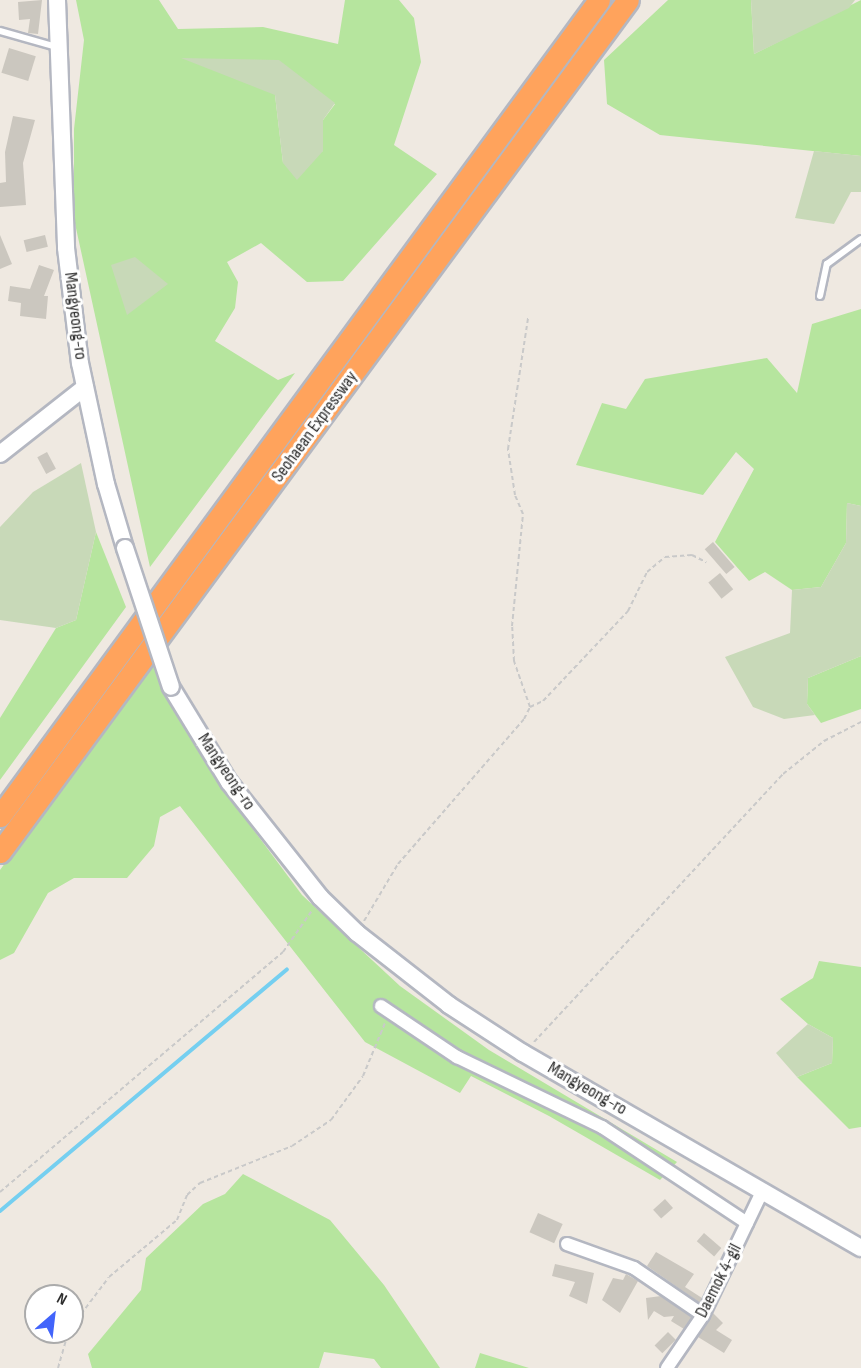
<!DOCTYPE html>
<html>
<head>
<meta charset="utf-8">
<style>
	body { margin:0 }
	#map { position:relative; width:861px; height:1368px; overflow:hidden; background:#efe9e1; font-family:"Sofia Sans Condensed",sans-serif }
	div>[style] { position:absolute }
	[style*='--x'] { left:calc(var(--x)*1px); top:calc(var(--y)*1px); width:calc(var(--w)*1px); rotate:calc(var(--a)*1deg) }
	.green>* { inset:0; background:#b6e59e }
	.cemetery>* { inset:0; background:#c8d9b8 }
	.stream>* { height:4px; margin:-2px; padding:0 2px; transform-origin:2px; border-radius:2px; background:#75cff0 }
	.building>* { inset:0; background:#cbc7bf; transform-origin:0 0 }
	.path>* { height:2px; margin-top:-1px; transform-origin:0; background:repeating-linear-gradient(90deg,#c9c9c9 0 4.5px,transparent 0 7.5px) }
	.roads { filter:drop-shadow(2px 0 #b4b7c1) drop-shadow(-2px 0 #b4b7c1) drop-shadow(0 2px #b4b7c1) drop-shadow(0 -2px #b4b7c1) }
	.lane>* { height:6px; margin:-3px; padding:0 3px; transform-origin:3px; border-radius:3px; background:#fff }
	.street>* { height:12px; margin:-6px; padding:0 6px; transform-origin:6px; border-radius:6px; background:#fff }
	.secondary>* { height:16px; margin:-8px; padding:0 8px; transform-origin:8px; border-radius:8px; background:#fff }
	.highway>* { height:21px; margin:-10.5px; padding:0 10.5px; transform-origin:10.5px; border-radius:10.5px; background:#ffa35c }
	.bridges { filter:drop-shadow(2px 0 #b4b7c1) drop-shadow(-2px 0 #b4b7c1) drop-shadow(0 2px #b4b7c1) drop-shadow(0 -2px #b4b7c1) }
	.secondary-bridge>* { height:16px; margin:-8px; padding:0 8px; transform-origin:8px; border-radius:8px; background:#fff }
	span { translate:-50% -50%; white-space:nowrap; text-align:center; line-height:1.15; -webkit-text-stroke:6px #fff; paint-order:stroke }
	.street-label { font-size:18px; color:#2e2e2e }
	.north { position:absolute; left:24px; top:1284px; width:60px; height:60px; box-sizing:border-box; background:#fff; border:2px solid #ababab; border-radius:50%; rotate:28deg; font-size:16px; font-weight:700; line-height:24px; text-align:center; color:#2e2e2e }
	.north::after { content:''; display:block; margin:auto; width:21px; height:27px; background:#4264fb; clip-path:polygon(50% 0,100% 100%,50% 72%,0 100%) }
</style>
</head>
<body>
<div id="map">
	<div class="green">
		<i style="clip-path:polygon(evenodd,76px 0,159px 0,178px 29px,263px 27px,338px 44px,345px 0,399px 0,414px 18px,421px 62px,394px 145px,437px 174px,343px 281px,307px 282px,261px 243px,227px 262px,238px 282px,235px 308px,215px 341px,278px 380px,295px 373px,150px 567px,74px 219px,74px 129px,84px 40px,76px 0,275px 95px,335px 104px,323px 120px,323px 151px,283px 163px,275px 95px)"></i>
		<i style="clip-path:polygon(668px 0,751px 0,754px 54px,861px 0,861px 156px,660px 135px,607px 104px,604px 60px)"></i>
		<i style="clip-path:polygon(861px 309px,861px 506px,847px 503px,846px 543px,821px 587px,792px 590px,765px 572px,749px 581px,715px 542px,754px 469px,736px 452px,703px 495px,576px 465px,602px 403px,626px 409px,645px 379px,767px 358px,797px 393px,812px 324px)"></i>
		<i style="clip-path:polygon(96px 532px,126px 607px,0 780px,0 718px,56px 628px,76px 620px)"></i>
		<i style="clip-path:polygon(861px 656px,861px 709px,821px 723px,807px 704px,808px 678px)"></i>
		<i style="clip-path:polygon(151px 662px,215px 778px,302px 895px,400px 986px,489px 1050px,677px 1162px,660px 1180px,549px 1116px,471px 1076px,460px 1093px,365px 1042px,180px 806px,160px 817px,154px 846px,127px 878px,74px 878px,48px 893px,14px 953px,0 960px,0 870px)"></i>
		<i style="clip-path:polygon(819px 961px,861px 967px,861px 1127px,849px 1129px,797px 1077px,832px 1063px,833px 1038px,808px 1024px,780px 999px,813px 978px)"></i>
		<i style="clip-path:polygon(243px 1174px,330px 1220px,384px 1285px,440px 1368px,381px 1368px,374px 1359px,324px 1352px,319px 1368px,92px 1368px,88px 1354px,141px 1290px,146px 1258px,203px 1204px,225px 1194px)"></i>
		<i style="clip-path:polygon(480px 1353px,529px 1368px,475px 1368px)"></i>
	</div>
	<div class="cemetery">
		<i style="clip-path:polygon(751px 0,855px 0,849px 8px,754px 54px)"></i>
		<i style="clip-path:polygon(181px 58px,279px 60px,335px 103px,323px 120px,323px 151px,297px 180px,283px 163px,275px 95px)"></i>
		<i style="clip-path:polygon(814px 151px,861px 156px,861px 192px,851px 192px,834px 224px,795px 218px)"></i>
		<i style="clip-path:polygon(135px 257px,168px 284px,127px 315px,111px 265px)"></i>
		<i style="clip-path:polygon(81px 463px,96px 532px,76px 620px,56px 628px,0 620px,0 527px,33px 492px)"></i>
		<i style="clip-path:polygon(847px 503px,861px 506px,861px 656px,808px 678px,807px 704px,815px 715px,784px 719px,753px 707px,725px 657px,790px 633px,792px 590px,821px 587px,846px 543px)"></i>
		<i style="clip-path:polygon(808px 1024px,833px 1038px,832px 1063px,797px 1077px,776px 1053px)"></i>
	</div>
	<div class="stream">
		<i style="--x:0;--y:1211;--w:375;--a:-40.1"></i>
	</div>
	<div class="building">
		<i style="clip-path:polygon(42px 0,38px 34px,28px 33px,30px 19px,19px 20px,18px 2px)"></i>
		<i style="left:9px;top:48px;width:28px;height:26px;rotate:17deg"></i>
		<i style="clip-path:polygon(13px 116px,35px 120px,23px 163px,26px 205px,0 207px,0 183px,6px 182px,5px 152px)"></i>
		<i style="clip-path:polygon(0 235px,12px 264px,0 269px)"></i>
		<i style="left:45px;top:235px;width:12px;height:22px;rotate:76deg"></i>
		<i style="clip-path:polygon(39px 265px,54px 270px,44px 296px,48px 296px,46px 319px,20px 316px,21px 303px,8px 301px,10px 286px,30px 289px)"></i>
		<i style="left:47px;top:452px;width:19px;height:11px;rotate:62deg"></i>
		<i style="left:713px;top:542px;width:33px;height:11px;rotate:49deg"></i>
		<i style="left:720px;top:573px;width:21px;height:15px;rotate:51deg"></i>
		<i style="left:665px;top:1199px;width:12px;height:16px;rotate:48deg"></i>
		<i style="left:538px;top:1213px;width:27px;height:21px;rotate:24deg"></i>
		<i style="left:704px;top:1233px;width:23px;height:11px;rotate:41deg"></i>
		<i style="clip-path:polygon(656px 1252px,694px 1274px,685px 1287px,702px 1298px,700px 1303px,647px 1266px)"></i>
		<i style="clip-path:polygon(555px 1264px,594px 1273px,587px 1304px,569px 1296px,575px 1282px,552px 1276px)"></i>
		<i style="clip-path:polygon(626px 1274px,638px 1281px,620px 1313px,602px 1300px,613px 1278px,623px 1280px)"></i>
		<i style="clip-path:polygon(661px 1296px,692px 1317px,684px 1329px,671px 1321px,674px 1316px,664px 1317px,654px 1311px,648px 1320px,646px 1298px)"></i>
		<i style="clip-path:polygon(713px 1313px,723px 1323px,716px 1330px,732px 1340px,724px 1353px,698px 1337px)"></i>
		<i style="left:668px;top:1332px;width:11px;height:19px;rotate:45deg"></i>
	</div>
	<div class="path">
		<i style="--x:530;--y:707;--w:14;--a:-25"></i>
		<i style="--x:543;--y:701;--w:124;--a:-46.6"></i>
		<i style="--x:628;--y:611;--w:43;--a:-64"></i>
		<i style="--x:647;--y:572;--w:23;--a:-40"></i>
		<i style="--x:665;--y:557;--w:27;--a:-4"></i>
		<i style="--x:692;--y:555;--w:16;--a:27"></i>
		<i style="--x:364;--y:921;--w:66;--a:-59.2"></i>
		<i style="--x:398;--y:864;--w:192;--a:-49"></i>
		<i style="--x:524;--y:719;--w:13;--a:-63"></i>
		<i style="--x:530;--y:707;--w:49;--a:-109.2"></i>
		<i style="--x:514;--y:661;--w:35;--a:-93"></i>
		<i style="--x:512;--y:626;--w:113;--a:-84.4"></i>
		<i style="--x:523;--y:514;--w:21;--a:-113"></i>
		<i style="--x:515;--y:495;--w:47;--a:-98.7"></i>
		<i style="--x:508;--y:449;--w:133;--a:-81.3"></i>
		<i style="--x:534;--y:1042;--w:366;--a:-47.1"></i>
		<i style="--x:783;--y:774;--w:53;--a:-38.8"></i>
		<i style="--x:824;--y:741;--w:42;--a:-27.2"></i>
		<i style="--x:0;--y:1192;--w:371;--a:-40.3"></i>
		<i style="--x:283;--y:952;--w:52;--a:-55.1"></i>
		<i style="--x:72;--y:1326;--w:61;--a:-52.9"></i>
		<i style="--x:109;--y:1277;--w:89;--a:-40"></i>
		<i style="--x:177;--y:1220;--w:27;--a:-68"></i>
		<i style="--x:187;--y:1195;--w:18;--a:-43"></i>
		<i style="--x:200;--y:1183;--w:99;--a:-21.9"></i>
		<i style="--x:292;--y:1146;--w:47;--a:-33.7"></i>
		<i style="--x:331;--y:1120;--w:54;--a:-54"></i>
		<i style="--x:363;--y:1076;--w:57;--a:-67.5"></i>
		<i style="--x:58;--y:1368;--w:37;--a:-74"></i>
	</div>
	<div class="roads">
		<div class="lane">
			<i style="--x:0;--y:31;--w:59;--a:15.7"></i>
			<i style="--x:820;--y:296;--w:33;--a:-78"></i>
			<i style="--x:827;--y:264;--w:42;--a:-36.3"></i>
		</div>
		<div class="street">
			<i style="--x:381;--y:1006;--w:92;--a:33.9"></i>
			<i style="--x:457;--y:1057;--w:161;--a:25.8"></i>
			<i style="--x:602;--y:1127;--w:174;--a:33.5"></i>
			<i style="--x:567;--y:1244;--w:71;--a:19.7"></i>
			<i style="--x:634;--y:1268;--w:83;--a:34.3"></i>
			<i style="--x:667;--y:1368;--w:64;--a:-55.8"></i>
			<i style="--x:703;--y:1315;--w:139;--a:-64.4"></i>
		</div>
		<div class="secondary">
			<i style="--x:57;--y:0;--w:248;--a:87.9"></i>
			<i style="--x:66;--y:248;--w:116;--a:83.1"></i>
			<i style="--x:80;--y:363;--w:124;--a:77.9"></i>
			<i style="--x:106;--y:484;--w:67;--a:73.5"></i>
			<i style="--x:0;--y:454;--w:108;--a:-38.2"></i>
			<i style="--x:171;--y:687;--w:111;--a:58.6"></i>
			<i style="--x:229;--y:782;--w:147;--a:51.6"></i>
			<i style="--x:320;--y:897;--w:52;--a:44.2"></i>
			<i style="--x:357;--y:933;--w:117;--a:38"></i>
			<i style="--x:449;--y:1005;--w:88;--a:33"></i>
			<i style="--x:523;--y:1053;--w:390;--a:30"></i>
		</div>
		<div class="highway">
			<i style="--x:0;--y:816;--w:1012;--a:-53.72"></i>
			<i style="--x:0;--y:852;--w:1058;--a:-53.61"></i>
		</div>
	</div>
	<div class="bridges">
		<div class="secondary-bridge">
			<i style="--x:125;--y:548;--w:146;--a:71.7"></i>
		</div>
	</div>
	<div class="street-label">
		<span style="left:75px;top:316px;rotate:83deg">Mangyeong-ro</span>
		<span style="left:315px;top:427px;rotate:-54deg">Seohaean Expressway</span>
		<span style="left:226px;top:772px;rotate:56deg">Mangyeong-ro</span>
		<span style="left:587px;top:1089px;rotate:30deg">Mangyeong-ro</span>
		<span style="left:719px;top:1281px;rotate:-63deg">Daemok 4-gil</span>
	</div>
	<div class="north">N</div>
</div>
</body>
</html>
